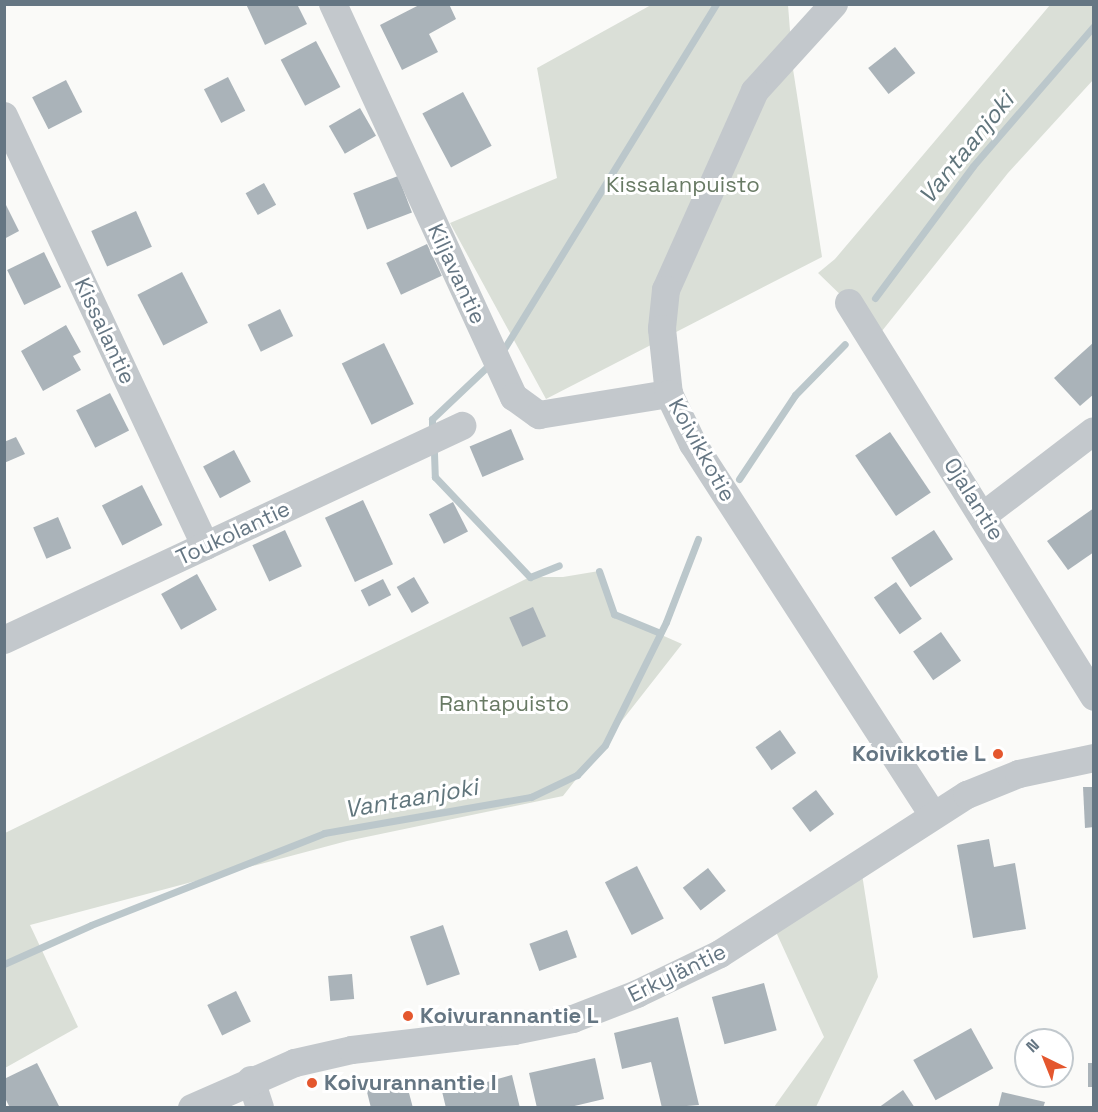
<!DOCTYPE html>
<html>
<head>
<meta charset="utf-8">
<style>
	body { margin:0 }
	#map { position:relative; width:1098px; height:1112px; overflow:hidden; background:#fafaf8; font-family:"Space Grotesk",sans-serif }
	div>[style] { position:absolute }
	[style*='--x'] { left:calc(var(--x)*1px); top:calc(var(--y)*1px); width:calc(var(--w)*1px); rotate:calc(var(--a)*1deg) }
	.green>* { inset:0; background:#dadfd7 }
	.stream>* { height:7px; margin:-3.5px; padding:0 3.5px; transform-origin:3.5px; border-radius:3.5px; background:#bbc7cb }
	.building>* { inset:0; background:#aab3b9; transform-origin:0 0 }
	.minor>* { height:28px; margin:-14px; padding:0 14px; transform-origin:14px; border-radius:14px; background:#c3c8cc }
	.dots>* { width:16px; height:16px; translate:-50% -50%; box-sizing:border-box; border:3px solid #fff; border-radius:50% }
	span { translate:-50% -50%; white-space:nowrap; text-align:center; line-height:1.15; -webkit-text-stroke:6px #fff; paint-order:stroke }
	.park-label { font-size:22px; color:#687a64 }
	.street-label { font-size:22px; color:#657683 }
	.poi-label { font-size:22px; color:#657683; font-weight:700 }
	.right { translate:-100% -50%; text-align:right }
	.left { translate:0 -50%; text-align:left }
	.water-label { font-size:24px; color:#60757c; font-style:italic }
	.frame { position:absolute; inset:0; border:6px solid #657683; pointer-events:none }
	.north { position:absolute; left:1014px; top:1028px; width:60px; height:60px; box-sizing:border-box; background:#fff; border:2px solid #c1c8cd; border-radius:50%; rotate:317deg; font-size:16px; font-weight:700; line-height:24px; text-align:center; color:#657683 }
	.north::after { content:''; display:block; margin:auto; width:21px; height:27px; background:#e4572e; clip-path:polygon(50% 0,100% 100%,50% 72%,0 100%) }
</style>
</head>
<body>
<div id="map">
	<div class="green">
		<i style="clip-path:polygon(651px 5px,788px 5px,793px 69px,822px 257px,546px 399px,450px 223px,557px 178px,537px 68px)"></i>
		<i style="clip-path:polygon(1050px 5px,1093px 5px,1093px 80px,1008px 173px,874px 341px,849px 303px,818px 273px,835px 259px)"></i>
		<i style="clip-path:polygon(599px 571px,614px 614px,682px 644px,563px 796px,347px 841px,30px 925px,78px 1027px,5px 1068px,5px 833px,530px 577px,563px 577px)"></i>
		<i style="clip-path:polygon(862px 874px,878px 977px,816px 1107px,774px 1107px,824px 1037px,771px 921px)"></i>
	</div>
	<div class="stream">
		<i style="--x:875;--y:298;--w:164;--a:-53.4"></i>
		<i style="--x:973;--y:166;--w:185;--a:-49.2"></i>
		<i style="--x:502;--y:352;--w:409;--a:-58.4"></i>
		<i style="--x:432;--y:428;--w:9;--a:-90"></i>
		<i style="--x:432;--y:419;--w:80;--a:-43.5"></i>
		<i style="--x:434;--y:453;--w:24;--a:88"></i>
		<i style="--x:435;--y:477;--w:138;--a:46.5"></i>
		<i style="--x:530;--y:577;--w:31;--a:-22"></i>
		<i style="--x:739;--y:479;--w:101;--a:-56.3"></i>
		<i style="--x:795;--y:395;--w:71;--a:-45.6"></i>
		<i style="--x:599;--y:571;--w:46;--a:70.8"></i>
		<i style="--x:614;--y:614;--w:50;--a:22.4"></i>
		<i style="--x:4;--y:964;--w:95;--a:-24.1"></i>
		<i style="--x:91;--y:925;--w:251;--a:-21.5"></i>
		<i style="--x:324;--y:833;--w:210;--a:-9.9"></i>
		<i style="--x:531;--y:797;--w:51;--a:-25.6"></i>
		<i style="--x:577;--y:775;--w:41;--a:-47"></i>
		<i style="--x:605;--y:745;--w:137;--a:-63.6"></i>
		<i style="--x:666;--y:622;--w:89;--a:-68.9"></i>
	</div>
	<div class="building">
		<i style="clip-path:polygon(246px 4px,297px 4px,307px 24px,265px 45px)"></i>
		<i style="clip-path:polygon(421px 4px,449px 4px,456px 19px,429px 34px,438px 52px,402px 70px,380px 25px)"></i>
		<i style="left:316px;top:41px;width:52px;height:40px;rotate:62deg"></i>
		<i style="left:895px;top:47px;width:33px;height:34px;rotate:52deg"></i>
		<i style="left:228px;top:77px;width:38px;height:27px;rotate:63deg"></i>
		<i style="left:66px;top:80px;width:36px;height:38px;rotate:63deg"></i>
		<i style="left:463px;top:92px;width:61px;height:46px;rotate:62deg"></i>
		<i style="left:360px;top:108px;width:32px;height:36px;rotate:60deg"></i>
		<i style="left:398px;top:176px;width:39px;height:48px;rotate:69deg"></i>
		<i style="left:264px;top:183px;width:25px;height:21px;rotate:61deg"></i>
		<i style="clip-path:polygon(4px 201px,19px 231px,4px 239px)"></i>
		<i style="left:136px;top:211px;width:39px;height:49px;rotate:66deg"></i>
		<i style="left:427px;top:244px;width:35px;height:45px;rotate:65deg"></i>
		<i style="left:44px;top:252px;width:39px;height:41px;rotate:64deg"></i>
		<i style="left:182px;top:272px;width:57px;height:50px;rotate:63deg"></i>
		<i style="left:280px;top:309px;width:30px;height:36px;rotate:64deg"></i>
		<i style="clip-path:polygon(66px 325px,81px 352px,73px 356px,81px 370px,43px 391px,21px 351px)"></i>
		<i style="clip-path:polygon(1094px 342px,1094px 394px,1080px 406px,1054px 378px)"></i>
		<i style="left:384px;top:343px;width:68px;height:47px;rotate:64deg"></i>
		<i style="left:110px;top:393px;width:42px;height:38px;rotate:63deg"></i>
		<i style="left:511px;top:429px;width:33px;height:45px;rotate:67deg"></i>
		<i style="left:890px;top:432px;width:73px;height:42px;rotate:56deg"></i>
		<i style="clip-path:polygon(16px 437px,25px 454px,4px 463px,4px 442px)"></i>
		<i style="left:234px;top:450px;width:36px;height:35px;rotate:62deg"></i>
		<i style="left:142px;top:485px;width:45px;height:45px;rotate:63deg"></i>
		<i style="left:363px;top:500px;width:71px;height:42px;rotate:65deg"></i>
		<i style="left:453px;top:502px;width:33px;height:27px;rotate:63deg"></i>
		<i style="clip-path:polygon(1094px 508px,1094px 552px,1068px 570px,1047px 541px)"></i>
		<i style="left:58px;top:517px;width:34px;height:27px;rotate:67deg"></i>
		<i style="left:285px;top:530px;width:40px;height:36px;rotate:65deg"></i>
		<i style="left:934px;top:530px;width:35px;height:51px;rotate:57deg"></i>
		<i style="left:197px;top:574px;width:41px;height:41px;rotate:61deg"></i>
		<i style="left:414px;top:577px;width:30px;height:20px;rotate:60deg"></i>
		<i style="left:383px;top:579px;width:18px;height:25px;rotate:63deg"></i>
		<i style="left:896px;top:582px;width:45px;height:27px;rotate:55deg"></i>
		<i style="left:533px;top:607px;width:32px;height:26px;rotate:66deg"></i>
		<i style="left:941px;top:632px;width:35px;height:34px;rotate:55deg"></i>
		<i style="left:780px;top:730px;width:28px;height:30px;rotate:55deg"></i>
		<i style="clip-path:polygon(1083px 787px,1094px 787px,1094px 827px,1085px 828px)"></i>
		<i style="left:816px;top:790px;width:30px;height:30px;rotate:53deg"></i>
		<i style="clip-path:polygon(989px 839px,994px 867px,1015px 863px,1026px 929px,973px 938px,957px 845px)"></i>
		<i style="left:637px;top:866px;width:59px;height:36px;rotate:63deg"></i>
		<i style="left:708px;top:868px;width:29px;height:32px;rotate:52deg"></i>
		<i style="left:443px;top:925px;width:52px;height:35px;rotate:71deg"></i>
		<i style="left:567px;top:930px;width:29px;height:40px;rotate:70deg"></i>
		<i style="left:352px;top:974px;width:25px;height:24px;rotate:85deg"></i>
		<i style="left:764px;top:983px;width:49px;height:54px;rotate:75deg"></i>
		<i style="left:236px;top:991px;width:34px;height:32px;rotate:64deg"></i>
		<i style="clip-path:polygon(678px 1017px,699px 1105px,662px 1108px,651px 1062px,622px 1069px,614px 1033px)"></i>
		<i style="left:971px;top:1028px;width:46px;height:66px;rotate:61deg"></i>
		<i style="clip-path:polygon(595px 1058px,604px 1099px,566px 1108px,537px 1108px,529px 1073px)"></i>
		<i style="clip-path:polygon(37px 1063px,60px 1108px,10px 1108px,4px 1096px,4px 1079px)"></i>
		<i style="left:1088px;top:1063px;width:6px;height:24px"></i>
		<i style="clip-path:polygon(512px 1075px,520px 1108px,446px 1108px,440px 1083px,459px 1078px,462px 1089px)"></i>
		<i style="clip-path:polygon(405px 1078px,413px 1108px,371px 1108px,366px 1088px)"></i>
		<i style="clip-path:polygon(903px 1090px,915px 1108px,878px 1108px)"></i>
		<i style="clip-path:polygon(1002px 1092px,1045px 1102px,1043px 1108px,998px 1108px)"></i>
	</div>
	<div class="minor">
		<i style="--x:333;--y:4;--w:433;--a:65.3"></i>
		<i style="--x:514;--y:397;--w:31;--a:36"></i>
		<i style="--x:539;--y:415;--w:132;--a:-9.2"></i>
		<i style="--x:834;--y:4;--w:118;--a:132.2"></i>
		<i style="--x:755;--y:91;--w:218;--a:114.1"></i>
		<i style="--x:666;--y:290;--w:39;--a:96"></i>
		<i style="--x:662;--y:329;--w:65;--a:83.9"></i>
		<i style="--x:669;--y:394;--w:55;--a:64.4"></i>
		<i style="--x:693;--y:444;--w:442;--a:57.1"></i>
		<i style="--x:4;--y:116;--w:475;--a:64.9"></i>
		<i style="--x:849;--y:303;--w:464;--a:58.1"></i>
		<i style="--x:984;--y:515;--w:138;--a:-37.4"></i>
		<i style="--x:4;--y:640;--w:506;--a:-25.04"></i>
		<i style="--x:251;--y:1080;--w:29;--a:72"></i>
		<i style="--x:192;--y:1108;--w:112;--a:-23.6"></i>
		<i style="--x:295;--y:1063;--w:58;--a:-12.8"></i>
		<i style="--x:352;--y:1050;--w:163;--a:-6.7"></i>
		<i style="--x:514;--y:1031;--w:60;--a:-11.5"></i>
		<i style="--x:573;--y:1019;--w:69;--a:-21.3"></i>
		<i style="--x:637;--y:994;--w:92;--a:-25.7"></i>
		<i style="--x:720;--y:954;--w:294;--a:-32.8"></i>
		<i style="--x:967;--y:795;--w:56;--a:-22"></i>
		<i style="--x:1019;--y:774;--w:77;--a:-12"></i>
	</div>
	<div class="dots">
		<i style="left:998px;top:754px;background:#e4572e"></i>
		<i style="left:408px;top:1016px;background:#e4572e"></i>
		<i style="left:312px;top:1083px;background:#e4572e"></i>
	</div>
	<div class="park-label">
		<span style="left:683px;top:185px">Kissalanpuisto</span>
		<span style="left:504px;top:704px">Rantapuisto</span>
	</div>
	<div class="street-label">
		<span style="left:457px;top:274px;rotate:65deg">Kiljavantie</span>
		<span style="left:105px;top:331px;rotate:65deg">Kissalantie</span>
		<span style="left:702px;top:450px;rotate:61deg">Koivikkotie</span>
		<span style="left:974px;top:499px;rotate:58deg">Ojalantie</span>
		<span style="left:233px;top:533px;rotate:-25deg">Toukolantie</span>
		<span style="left:677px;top:973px;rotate:-26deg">Erkyläntie</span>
	</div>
	<div class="poi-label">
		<span class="right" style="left:986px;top:754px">Koivikkotie L</span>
		<span class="left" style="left:420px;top:1016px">Koivurannantie L</span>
		<span class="left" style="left:324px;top:1083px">Koivurannantie I</span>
	</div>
	<div class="water-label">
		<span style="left:966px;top:148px;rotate:-51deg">Vantaanjoki</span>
		<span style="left:411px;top:798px;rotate:-10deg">Vantaanjoki</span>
	</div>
	<div class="frame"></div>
	<div class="north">N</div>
</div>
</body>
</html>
